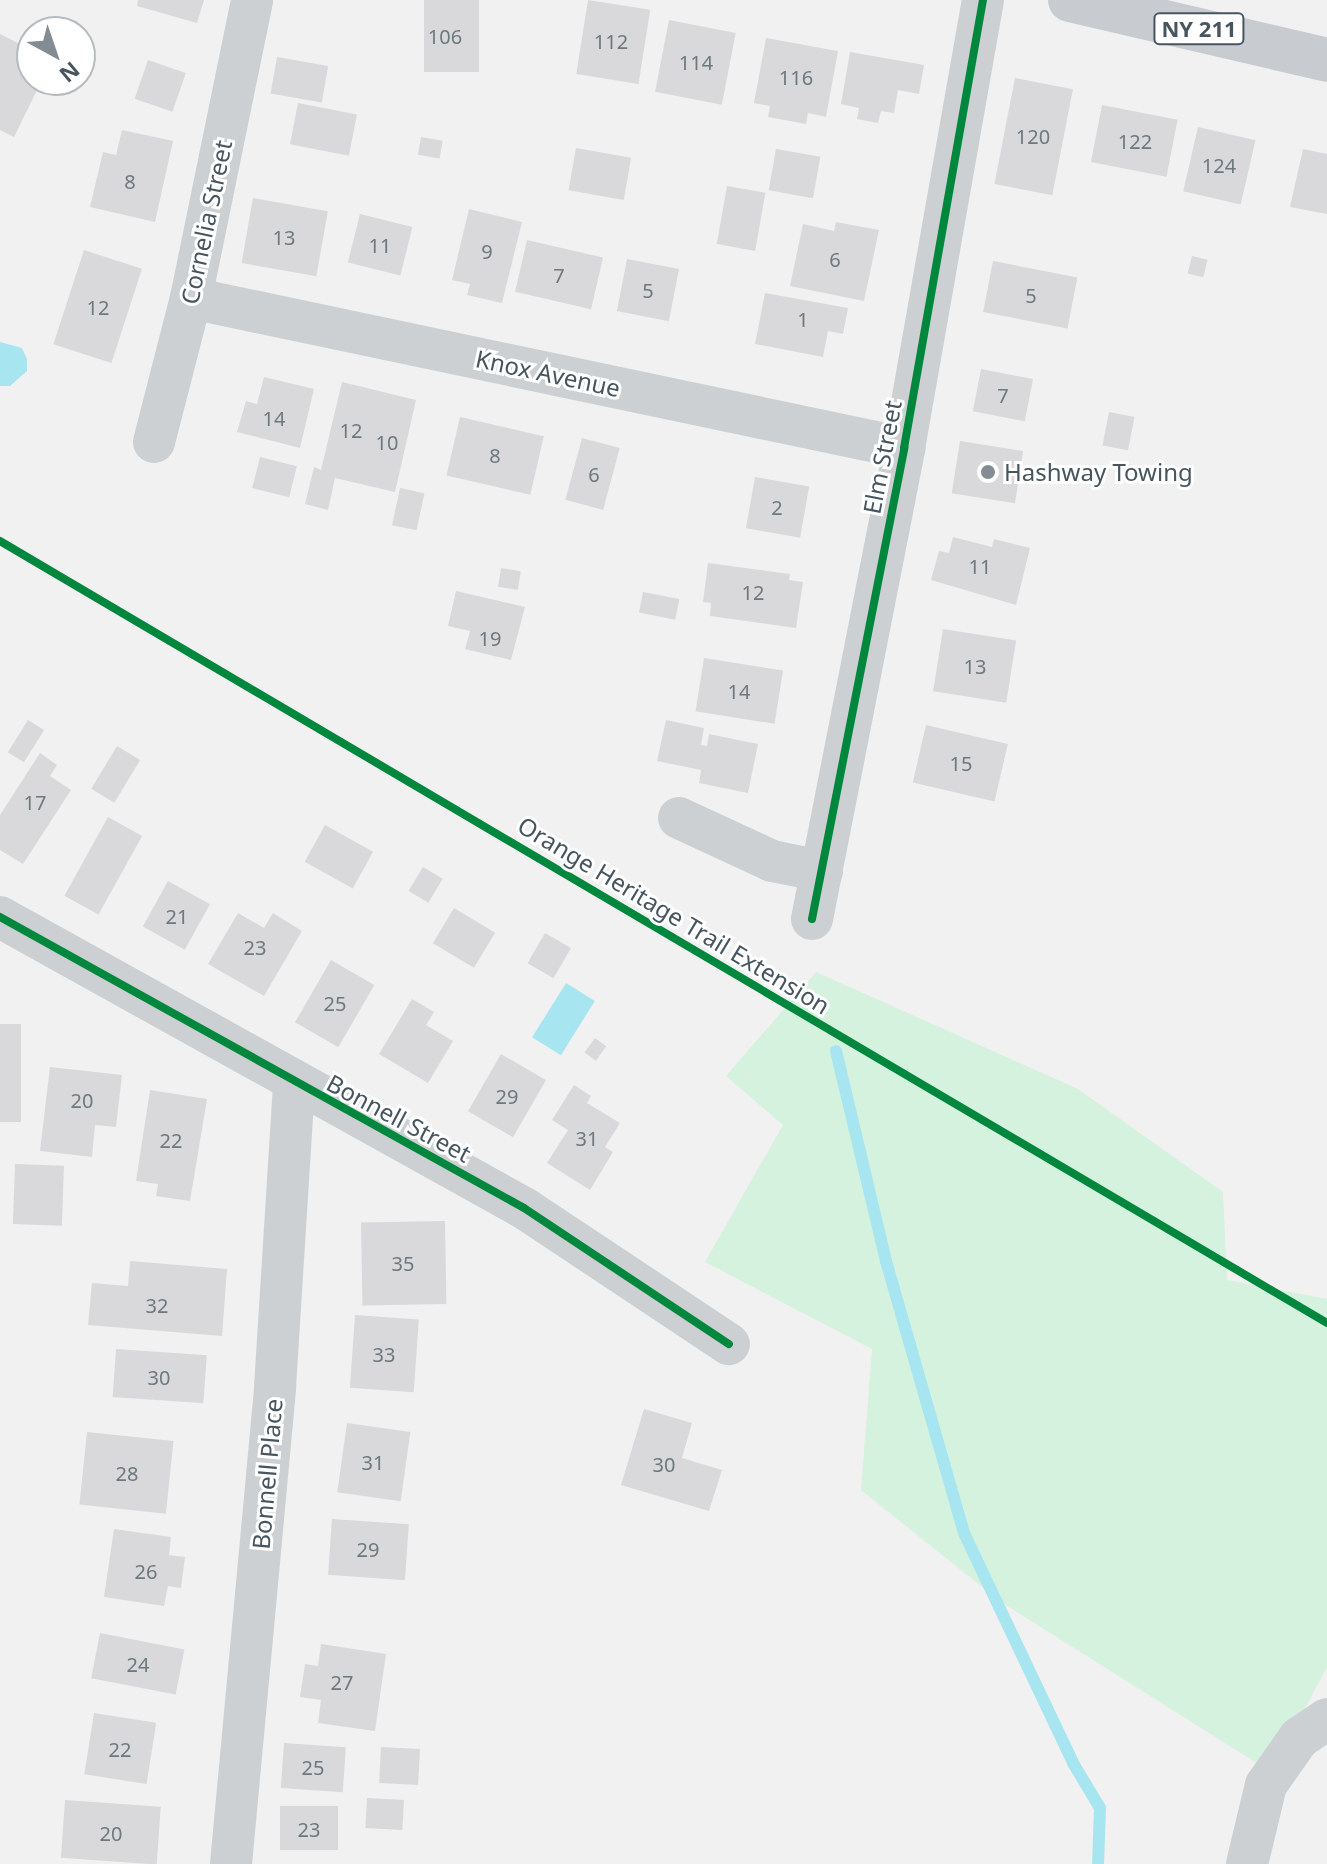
<!DOCTYPE html>
<html>
<head>
<meta charset="utf-8">
<style>
	body { margin:0 }
	#map { position:relative; width:1327px; height:1864px; overflow:hidden; background:#f2f1f1; font-family:"Noto Sans",sans-serif }
	div>[style] { position:absolute }
	[style*='--x'] { left:calc(var(--x)*1px); top:calc(var(--y)*1px); width:calc(var(--w)*1px); rotate:calc(var(--a)*1deg) }
	.green>* { inset:0; background:#d4f2de }
	.water>* { inset:0; background:#a7e6f1; transform-origin:0 0 }
	.stream>* { height:12px; margin:-6px; padding:0 6px; transform-origin:6px; border-radius:6px; background:#a7e6f1 }
	.building>* { inset:0; background:#d9d9db; transform-origin:0 0 }
	.minor>* { height:42px; margin:-21px; padding:0 21px; transform-origin:21px; border-radius:21px; background:#cdd0d2 }
	.primary>* { height:44px; margin:-22px; padding:0 22px; transform-origin:22px; border-radius:22px; background:#c8ccd0 }
	.cycleway>* { height:8px; margin:-4px; padding:0 4px; transform-origin:4px; border-radius:4px; background:#00873e }
	.dots>* { width:22px; height:22px; translate:-50% -50%; box-sizing:border-box; border:4px solid #fff; border-radius:50% }
	span { translate:-50% -50%; white-space:nowrap; text-align:center; line-height:1.15; -webkit-text-stroke:6px #fff; paint-order:stroke }
	.number-label { font-size:20px; color:#6d787f }
	.number-label span { -webkit-text-stroke-width:0 }
	.shield-label span { padding:2px 6px; background:#fff; border:2px solid; border-radius:6px; -webkit-text-stroke-width:0 }
	.shield-label { font-size:22px; color:#47555f; font-weight:700 }
	.street-label { font-size:24px; color:#47555f }
	.poi-label { font-size:24px; color:#47555f }
	.left { translate:0 -50%; text-align:left }
	.north { position:absolute; left:16px; top:16px; width:80px; height:80px; box-sizing:border-box; background:#fff; border:2px solid #b5bbbf; border-radius:50%; rotate:140deg; font-size:22px; font-weight:700; line-height:32px; text-align:center; color:#47555f }
	.north::after { content:''; display:block; margin:auto; width:28px; height:36px; background:#838c92; clip-path:polygon(50% 0,100% 100%,50% 72%,0 100%) }
</style>
</head>
<body>
<div id="map">
	<div class="green">
		<i style="clip-path:polygon(816px 972px,1078px 1089px,1223px 1192px,1227px 1280px,1327px 1299px,1327px 1667px,1271px 1772px,1001px 1602px,861px 1490px,872px 1349px,705px 1262px,783px 1125px,726px 1076px)"></i>
	</div>
	<div class="water">
		<i style="clip-path:polygon(0 342px,22px 348px,27px 359px,27px 371px,10px 386px,0 386px)"></i>
		<i style="left:566px;top:983px;width:34px;height:64px;rotate:32deg"></i>
	</div>
	<div class="stream">
		<i style="--x:836;--y:1051;--w:216;--a:76.6"></i>
		<i style="--x:886;--y:1261;--w:283;--a:74"></i>
		<i style="--x:964;--y:1533;--w:255;--a:64.6"></i>
		<i style="--x:1073;--y:1763;--w:52;--a:59"></i>
		<i style="--x:1100;--y:1808;--w:56;--a:92"></i>
	</div>
	<div class="building">
		<i style="clip-path:polygon(138px 0,204px 0,197px 23px,137px 6px)"></i>
		<i style="left:424px;top:0;width:55px;height:72px"></i>
		<i style="left:588px;top:0;width:63px;height:75px;rotate:9deg"></i>
		<i style="left:669px;top:20px;width:68px;height:73px;rotate:11deg"></i>
		<i style="clip-path:polygon(0 34px,32px 50px,32px 80px,42px 80px,14px 137px,0 130px)"></i>
		<i style="clip-path:polygon(766px 38px,838px 51px,826px 117px,808px 113px,806px 124px,768px 117px,770px 106px,754px 103px)"></i>
		<i style="clip-path:polygon(850px 52px,924px 65px,919px 94px,898px 90px,894px 113px,881px 111px,878px 123px,857px 119px,859px 108px,841px 104px)"></i>
		<i style="left:277px;top:57px;width:52px;height:37px;rotate:10deg"></i>
		<i style="left:148px;top:60px;width:40px;height:41px;rotate:19deg"></i>
		<i style="left:1015px;top:78px;width:59px;height:108px;rotate:11deg"></i>
		<i style="left:298px;top:103px;width:60px;height:42px;rotate:11deg"></i>
		<i style="left:1102px;top:105px;width:77px;height:58px;rotate:11deg"></i>
		<i style="left:1198px;top:127px;width:59px;height:66px;rotate:13deg"></i>
		<i style="clip-path:polygon(122px 130px,173px 141px,155px 222px,90px 207px,103px 152px,116px 155px)"></i>
		<i style="left:421px;top:137px;width:22px;height:18px;rotate:10deg"></i>
		<i style="left:576px;top:148px;width:56px;height:43px;rotate:10deg"></i>
		<i style="left:776px;top:149px;width:45px;height:42px;rotate:10deg"></i>
		<i style="clip-path:polygon(1303px 149px,1327px 154px,1327px 214px,1290px 207px)"></i>
		<i style="left:727px;top:186px;width:39px;height:59px;rotate:10deg"></i>
		<i style="left:253px;top:198px;width:76px;height:66px;rotate:10deg"></i>
		<i style="clip-path:polygon(469px 209px,522px 222px,502px 303px,467px 295px,470px 284px,452px 280px)"></i>
		<i style="left:360px;top:214px;width:54px;height:50px;rotate:14deg"></i>
		<i style="clip-path:polygon(836px 222px,879px 230px,864px 301px,790px 286px,803px 224px,834px 231px)"></i>
		<i style="left:527px;top:240px;width:78px;height:53px;rotate:13deg"></i>
		<i style="left:84px;top:250px;width:61px;height:99px;rotate:18deg"></i>
		<i style="left:1192px;top:256px;width:16px;height:18px;rotate:14deg"></i>
		<i style="left:627px;top:259px;width:53px;height:53px;rotate:11deg"></i>
		<i style="left:993px;top:261px;width:86px;height:52px;rotate:11deg"></i>
		<i style="clip-path:polygon(765px 293px,848px 308px,843px 334px,828px 331px,823px 357px,755px 344px)"></i>
		<i style="left:981px;top:369px;width:53px;height:43px;rotate:11deg"></i>
		<i style="clip-path:polygon(264px 377px,314px 389px,300px 448px,237px 432px,246px 401px,257px 404px)"></i>
		<i style="clip-path:polygon(342px 382px,416px 400px,395px 492px,335px 478px,328px 510px,305px 504px,314px 467px,321px 470px)"></i>
		<i style="left:1109px;top:412px;width:26px;height:34px;rotate:11deg"></i>
		<i style="left:460px;top:417px;width:86px;height:60px;rotate:13deg"></i>
		<i style="left:582px;top:438px;width:39px;height:64px;rotate:15deg"></i>
		<i style="left:960px;top:441px;width:64px;height:53px;rotate:9deg"></i>
		<i style="left:260px;top:457px;width:38px;height:32px;rotate:14deg"></i>
		<i style="left:755px;top:477px;width:55px;height:52px;rotate:10deg"></i>
		<i style="left:400px;top:488px;width:25px;height:38px;rotate:12deg"></i>
		<i style="clip-path:polygon(953px 537px,992px 547px,994px 539px,1030px 548px,1016px 605px,931px 580px,939px 551px,949px 553px)"></i>
		<i style="clip-path:polygon(708px 563px,790px 574px,789px 580px,803px 582px,796px 628px,710px 616px,711px 603px,703px 602px)"></i>
		<i style="left:501px;top:568px;width:20px;height:19px;rotate:9deg"></i>
		<i style="clip-path:polygon(456px 591px,525px 607px,511px 660px,465px 649px,470px 631px,448px 626px)"></i>
		<i style="left:643px;top:592px;width:37px;height:21px;rotate:11deg"></i>
		<i style="left:943px;top:629px;width:74px;height:63px;rotate:9deg"></i>
		<i style="left:704px;top:658px;width:80px;height:54px;rotate:9deg"></i>
		<i style="left:28px;top:720px;width:19px;height:38px;rotate:32deg"></i>
		<i style="clip-path:polygon(666px 720px,704px 728px,701px 745px,707px 746px,709px 734px,758px 744px,748px 793px,699px 783px,701px 770px,657px 761px)"></i>
		<i style="left:926px;top:725px;width:84px;height:59px;rotate:13deg"></i>
		<i style="left:117px;top:746px;width:27px;height:50px;rotate:31deg"></i>
		<i style="clip-path:polygon(40px 753px,57px 765px,50px 776px,71px 790px,23px 864px,0 850px,0 815px)"></i>
		<i style="left:108px;top:817px;width:39px;height:90px;rotate:29deg"></i>
		<i style="left:325px;top:825px;width:55px;height:42px;rotate:29deg"></i>
		<i style="left:423px;top:867px;width:23px;height:28px;rotate:31deg"></i>
		<i style="left:168px;top:881px;width:48px;height:52px;rotate:29deg"></i>
		<i style="left:454px;top:908px;width:48px;height:41px;rotate:31deg"></i>
		<i style="clip-path:polygon(238px 913px,264px 928px,273px 913px,302px 931px,264px 996px,208px 964px)"></i>
		<i style="left:545px;top:933px;width:30px;height:35px;rotate:30deg"></i>
		<i style="left:331px;top:960px;width:50px;height:72px;rotate:30deg"></i>
		<i style="clip-path:polygon(412px 999px,434px 1012px,426px 1025px,453px 1041px,428px 1083px,379px 1054px)"></i>
		<i style="left:0;top:1024px;width:21px;height:98px"></i>
		<i style="left:595px;top:1038px;width:14px;height:18px;rotate:36deg"></i>
		<i style="left:501px;top:1054px;width:52px;height:66px;rotate:30deg"></i>
		<i style="clip-path:polygon(50px 1067px,122px 1075px,116px 1127px,95px 1125px,92px 1157px,40px 1151px)"></i>
		<i style="clip-path:polygon(574px 1085px,591px 1096px,587px 1103px,620px 1123px,605px 1147px,613px 1152px,590px 1190px,547px 1163px,568px 1130px,552px 1120px)"></i>
		<i style="clip-path:polygon(150px 1090px,207px 1099px,190px 1201px,156px 1196px,158px 1184px,136px 1181px)"></i>
		<i style="left:15px;top:1164px;width:49px;height:60px;rotate:2deg"></i>
		<i style="left:445px;top:1221px;width:83px;height:84px;rotate:89deg"></i>
		<i style="clip-path:polygon(130px 1261px,227px 1269px,222px 1336px,88px 1325px,92px 1283px,128px 1286px)"></i>
		<i style="left:355px;top:1315px;width:64px;height:73px;rotate:4deg"></i>
		<i style="left:116px;top:1349px;width:91px;height:48px;rotate:4deg"></i>
		<i style="clip-path:polygon(644px 1409px,692px 1423px,682px 1458px,722px 1470px,709px 1511px,621px 1485px)"></i>
		<i style="left:347px;top:1423px;width:64px;height:70px;rotate:8deg"></i>
		<i style="left:87px;top:1432px;width:87px;height:73px;rotate:6deg"></i>
		<i style="left:332px;top:1519px;width:77px;height:56px;rotate:4deg"></i>
		<i style="clip-path:polygon(114px 1529px,171px 1537px,169px 1555px,185px 1557px,181px 1588px,168px 1586px,164px 1606px,104px 1597px)"></i>
		<i style="left:100px;top:1633px;width:86px;height:46px;rotate:11deg"></i>
		<i style="clip-path:polygon(321px 1644px,386px 1654px,375px 1731px,318px 1723px,321px 1700px,300px 1697px,305px 1664px,318px 1666px)"></i>
		<i style="left:94px;top:1713px;width:63px;height:62px;rotate:9deg"></i>
		<i style="left:284px;top:1743px;width:62px;height:45px;rotate:4deg"></i>
		<i style="left:381px;top:1747px;width:39px;height:36px;rotate:3deg"></i>
		<i style="left:367px;top:1798px;width:37px;height:30px;rotate:3deg"></i>
		<i style="left:65px;top:1800px;width:96px;height:58px;rotate:4deg"></i>
		<i style="left:338px;top:1806px;width:44px;height:58px;rotate:90deg"></i>
	</div>
	<div class="minor">
		<i style="--x:191;--y:298;--w:729;--a:11.88"></i>
		<i style="--x:154;--y:442;--w:149;--a:-75.6"></i>
		<i style="--x:191;--y:298;--w:304;--a:-78.4"></i>
		<i style="--x:679;--y:818;--w:102;--a:24.8"></i>
		<i style="--x:772;--y:861;--w:51;--a:11.3"></i>
		<i style="--x:0;--y:917;--w:599;--a:29.05"></i>
		<i style="--x:524;--y:1208;--w:246;--a:33.6"></i>
		<i style="--x:812;--y:919;--w:480;--a:-78.9"></i>
		<i style="--x:904;--y:448;--w:455;--a:-80"></i>
		<i style="--x:231;--y:1864;--w:479;--a:-84.7"></i>
		<i style="--x:275;--y:1387;--w:304;--a:-86.4"></i>
		<i style="--x:1247;--y:1864;--w:81;--a:-76.5"></i>
		<i style="--x:1266;--y:1785;--w:57;--a:-54.9"></i>
		<i style="--x:1299;--y:1738;--w:34;--a:-34"></i>
	</div>
	<div class="primary">
		<i style="--x:1070;--y:0;--w:264;--a:13.1"></i>
	</div>
	<div class="cycleway">
		<i style="--x:0;--y:541;--w:1540;--a:30.51"></i>
		<i style="--x:0;--y:917;--w:599;--a:29.05"></i>
		<i style="--x:524;--y:1208;--w:246;--a:33.6"></i>
		<i style="--x:812;--y:919;--w:480;--a:-78.9"></i>
		<i style="--x:904;--y:448;--w:455;--a:-80"></i>
	</div>
	<div class="dots">
		<i style="left:988px;top:472px;background:#838c92"></i>
	</div>
	<div class="number-label">
		<span style="left:445px;top:36px">106</span>
		<span style="left:611px;top:41px">112</span>
		<span style="left:696px;top:62px">114</span>
		<span style="left:796px;top:77px">116</span>
		<span style="left:1033px;top:136px">120</span>
		<span style="left:1135px;top:141px">122</span>
		<span style="left:1219px;top:165px">124</span>
		<span style="left:130px;top:181px">8</span>
		<span style="left:284px;top:237px">13</span>
		<span style="left:380px;top:245px">11</span>
		<span style="left:487px;top:251px">9</span>
		<span style="left:835px;top:259px">6</span>
		<span style="left:559px;top:275px">7</span>
		<span style="left:648px;top:290px">5</span>
		<span style="left:1031px;top:295px">5</span>
		<span style="left:98px;top:307px">12</span>
		<span style="left:803px;top:319px">1</span>
		<span style="left:1003px;top:395px">7</span>
		<span style="left:274px;top:418px">14</span>
		<span style="left:351px;top:430px">12</span>
		<span style="left:387px;top:442px">10</span>
		<span style="left:495px;top:455px">8</span>
		<span style="left:594px;top:474px">6</span>
		<span style="left:777px;top:507px">2</span>
		<span style="left:980px;top:566px">11</span>
		<span style="left:753px;top:592px">12</span>
		<span style="left:490px;top:638px">19</span>
		<span style="left:975px;top:666px">13</span>
		<span style="left:739px;top:691px">14</span>
		<span style="left:961px;top:763px">15</span>
		<span style="left:35px;top:802px">17</span>
		<span style="left:177px;top:916px">21</span>
		<span style="left:255px;top:947px">23</span>
		<span style="left:335px;top:1003px">25</span>
		<span style="left:507px;top:1096px">29</span>
		<span style="left:82px;top:1100px">20</span>
		<span style="left:587px;top:1138px">31</span>
		<span style="left:171px;top:1140px">22</span>
		<span style="left:403px;top:1263px">35</span>
		<span style="left:157px;top:1305px">32</span>
		<span style="left:384px;top:1354px">33</span>
		<span style="left:159px;top:1377px">30</span>
		<span style="left:373px;top:1462px">31</span>
		<span style="left:664px;top:1464px">30</span>
		<span style="left:127px;top:1473px">28</span>
		<span style="left:368px;top:1549px">29</span>
		<span style="left:146px;top:1571px">26</span>
		<span style="left:138px;top:1664px">24</span>
		<span style="left:342px;top:1682px">27</span>
		<span style="left:120px;top:1749px">22</span>
		<span style="left:313px;top:1767px">25</span>
		<span style="left:309px;top:1829px">23</span>
		<span style="left:111px;top:1833px">20</span>
	</div>
	<div class="shield-label">
		<span style="left:1199px;top:29px">NY 211</span>
	</div>
	<div class="street-label">
		<span style="left:206px;top:222px;rotate:-78deg">Cornelia Street</span>
		<span style="left:548px;top:373px;rotate:12deg">Knox Avenue</span>
		<span style="left:882px;top:457px;rotate:-79deg">Elm Street</span>
		<span style="left:674px;top:915px;rotate:31deg">Orange Heritage Trail Extension</span>
		<span style="left:399px;top:1118px;rotate:28deg">Bonnell Street</span>
		<span style="left:267px;top:1474px;rotate:-85deg">Bonnell Place</span>
	</div>
	<div class="poi-label">
		<span class="left" style="left:1004px;top:472px">Hashway Towing</span>
	</div>
	<div class="north">N</div>
</div>
</body>
</html>
